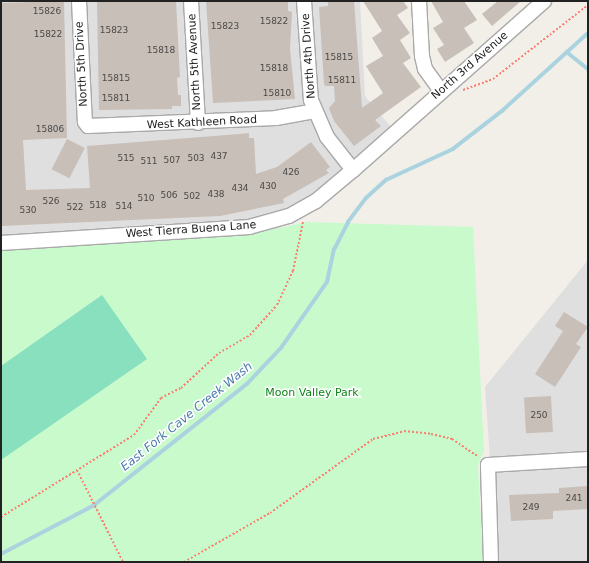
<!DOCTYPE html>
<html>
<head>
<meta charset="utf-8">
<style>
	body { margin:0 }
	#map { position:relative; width:589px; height:563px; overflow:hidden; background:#f2efe9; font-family:"DejaVu Sans",sans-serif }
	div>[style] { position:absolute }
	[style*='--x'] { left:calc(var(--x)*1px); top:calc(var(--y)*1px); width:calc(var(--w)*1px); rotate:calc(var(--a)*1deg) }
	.residential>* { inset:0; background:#e0dfdf }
	.park>* { inset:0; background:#c8facc }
	.pitch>* { inset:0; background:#88e0be }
	.stream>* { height:3.5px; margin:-1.75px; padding:0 1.75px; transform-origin:1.75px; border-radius:1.75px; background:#aad3df }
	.building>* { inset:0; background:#c7bfb8; transform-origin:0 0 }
	.path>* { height:2px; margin-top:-1px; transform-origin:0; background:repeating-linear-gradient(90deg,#fa8072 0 2px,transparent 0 4px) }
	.roads { filter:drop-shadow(1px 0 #a9a9a9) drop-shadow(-1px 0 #a9a9a9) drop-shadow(0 1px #a9a9a9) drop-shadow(0 -1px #a9a9a9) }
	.minor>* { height:14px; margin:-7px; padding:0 7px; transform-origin:7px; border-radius:7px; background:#fff }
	span { translate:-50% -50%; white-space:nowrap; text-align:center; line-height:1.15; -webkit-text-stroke:3px #fff; paint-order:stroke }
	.number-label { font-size:9px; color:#4b4948 }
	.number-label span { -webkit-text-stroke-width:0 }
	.street-label { font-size:11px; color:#222 }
	.park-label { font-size:11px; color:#0c8416 }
	.water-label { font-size:12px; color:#4a7aab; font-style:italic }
	.frame { position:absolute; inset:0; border:2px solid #222; pointer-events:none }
</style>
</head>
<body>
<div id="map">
	<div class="residential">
		<i style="clip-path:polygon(1px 1px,360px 1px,365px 96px,401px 139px,315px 210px,277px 229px,243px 236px,1px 250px)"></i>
		<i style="clip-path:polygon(588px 260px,588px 562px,497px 562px,485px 387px)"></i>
	</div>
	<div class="park">
		<i style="clip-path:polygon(307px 222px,473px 227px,484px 451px,478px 465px,483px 562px,1px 562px,1px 250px,243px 236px)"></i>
	</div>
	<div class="pitch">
		<i style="clip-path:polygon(102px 295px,147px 359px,1px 460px,1px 366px)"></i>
	</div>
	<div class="stream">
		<i style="--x:567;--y:52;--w:27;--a:39"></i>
		<i style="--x:1;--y:554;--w:104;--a:-27.6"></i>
		<i style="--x:93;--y:506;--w:196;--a:-38.4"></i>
		<i style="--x:247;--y:384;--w:50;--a:-46.6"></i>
		<i style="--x:281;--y:348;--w:80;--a:-55.1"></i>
		<i style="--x:327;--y:282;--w:33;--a:-78"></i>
		<i style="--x:334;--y:250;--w:31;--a:-63"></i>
		<i style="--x:348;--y:222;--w:30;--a:-53"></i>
		<i style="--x:366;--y:198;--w:27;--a:-42"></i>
		<i style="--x:386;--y:180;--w:74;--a:-24.8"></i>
		<i style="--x:453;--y:149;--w:62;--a:-37.8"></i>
		<i style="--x:502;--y:111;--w:116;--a:-42.2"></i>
	</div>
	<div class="building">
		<i style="clip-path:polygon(64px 1px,67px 138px,23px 140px,26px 190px,90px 188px,87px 146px,239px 134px,249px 133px,249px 138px,254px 138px,256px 174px,277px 167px,311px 142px,330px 167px,326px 170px,329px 173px,283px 199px,284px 203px,220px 216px,1px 226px,1px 3px)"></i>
		<i style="clip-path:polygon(97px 1px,176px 1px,180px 77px,177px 78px,178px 95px,181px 95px,181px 106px,172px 106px,172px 109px,99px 110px)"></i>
		<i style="clip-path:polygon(206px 1px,288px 1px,288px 11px,292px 12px,290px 49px,295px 99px,213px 103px)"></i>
		<i style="clip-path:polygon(328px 1px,354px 1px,362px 108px,383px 93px,366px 66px,383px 56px,372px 38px,382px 31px,363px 1px,403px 1px,408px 8px,397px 15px,410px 33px,400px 40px,411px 58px,403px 63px,421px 87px,375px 120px,381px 126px,354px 146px,334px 121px,329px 108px,335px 101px,334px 86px,325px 86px,324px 83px,319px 7px,328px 6px)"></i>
		<i style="clip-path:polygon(431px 1px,464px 1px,477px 20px,464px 28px,474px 43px,445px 62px,437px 49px,444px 45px,433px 28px,443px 22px)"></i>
		<i style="clip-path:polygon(498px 1px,521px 1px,492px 26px,482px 14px)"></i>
		<i style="left:67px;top:139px;width:20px;height:34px;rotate:27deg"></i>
		<i style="clip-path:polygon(564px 312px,588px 327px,576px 344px,581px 347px,555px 387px,535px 374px,563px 331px,555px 326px)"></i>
		<i style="left:551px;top:396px;width:36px;height:27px;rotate:87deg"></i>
		<i style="clip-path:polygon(588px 486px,588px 509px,553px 511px,553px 519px,511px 521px,509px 495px,559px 493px,559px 488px)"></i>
	</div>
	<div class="path">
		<i style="--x:463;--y:90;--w:32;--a:-20"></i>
		<i style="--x:493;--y:79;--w:120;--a:-37.9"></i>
		<i style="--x:77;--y:470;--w:103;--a:63.4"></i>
		<i style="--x:1;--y:517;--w:156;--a:-31.7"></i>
		<i style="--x:134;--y:435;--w:46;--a:-53.9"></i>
		<i style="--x:161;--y:398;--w:22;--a:-27"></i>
		<i style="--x:181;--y:388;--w:52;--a:-42.6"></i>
		<i style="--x:219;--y:353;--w:36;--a:-30"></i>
		<i style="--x:250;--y:335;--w:40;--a:-48"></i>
		<i style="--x:277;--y:305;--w:38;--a:-65"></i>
		<i style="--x:293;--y:271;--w:50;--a:-78.5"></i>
		<i style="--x:184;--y:562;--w:99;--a:-29.7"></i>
		<i style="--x:270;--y:513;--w:127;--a:-35.7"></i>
		<i style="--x:373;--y:439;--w:32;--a:-14"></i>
		<i style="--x:404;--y:431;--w:27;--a:6"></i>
		<i style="--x:431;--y:434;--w:22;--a:13"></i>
		<i style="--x:452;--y:439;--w:32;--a:34"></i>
	</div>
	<div class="roads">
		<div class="minor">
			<i style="--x:79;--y:1;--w:121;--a:87.2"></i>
			<i style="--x:85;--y:122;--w:5;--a:53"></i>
			<i style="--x:88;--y:126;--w:188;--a:-2.4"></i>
			<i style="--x:276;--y:118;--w:39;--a:-10"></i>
			<i style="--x:191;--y:1;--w:122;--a:86.7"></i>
			<i style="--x:304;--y:1;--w:99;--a:86"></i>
			<i style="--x:311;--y:100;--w:40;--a:66.6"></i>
			<i style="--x:327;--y:137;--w:42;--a:51.8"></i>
			<i style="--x:419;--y:1;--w:55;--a:86.9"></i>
			<i style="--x:422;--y:56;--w:13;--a:77"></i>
			<i style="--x:425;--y:69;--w:27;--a:54"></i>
			<i style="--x:1;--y:243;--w:249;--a:-3.7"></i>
			<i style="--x:249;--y:227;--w:41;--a:-15.4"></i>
			<i style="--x:289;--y:216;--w:31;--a:-29"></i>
			<i style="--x:316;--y:201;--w:48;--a:-40"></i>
			<i style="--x:353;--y:170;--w:255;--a:-41.5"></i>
			<i style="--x:491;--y:562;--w:97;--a:-91.8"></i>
			<i style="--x:488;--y:465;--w:100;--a:-3.4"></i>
		</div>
	</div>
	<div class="number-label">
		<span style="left:47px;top:11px">15826</span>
		<span style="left:274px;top:21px">15822</span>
		<span style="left:225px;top:26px">15823</span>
		<span style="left:114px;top:30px">15823</span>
		<span style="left:48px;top:34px">15822</span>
		<span style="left:161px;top:50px">15818</span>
		<span style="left:339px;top:57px">15815</span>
		<span style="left:274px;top:68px">15818</span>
		<span style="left:116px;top:78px">15815</span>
		<span style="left:342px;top:80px">15811</span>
		<span style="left:277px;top:93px">15810</span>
		<span style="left:116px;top:98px">15811</span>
		<span style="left:50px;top:129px">15806</span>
		<span style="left:219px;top:156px">437</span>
		<span style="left:126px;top:158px">515</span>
		<span style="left:196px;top:158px">503</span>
		<span style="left:172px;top:160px">507</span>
		<span style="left:149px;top:161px">511</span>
		<span style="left:291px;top:172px">426</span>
		<span style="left:268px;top:186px">430</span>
		<span style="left:240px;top:188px">434</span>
		<span style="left:216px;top:194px">438</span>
		<span style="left:169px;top:195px">506</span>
		<span style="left:192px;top:196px">502</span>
		<span style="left:146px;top:198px">510</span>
		<span style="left:51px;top:201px">526</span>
		<span style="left:98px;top:205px">518</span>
		<span style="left:124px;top:206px">514</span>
		<span style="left:75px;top:207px">522</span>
		<span style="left:28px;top:210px">530</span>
		<span style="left:539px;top:415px">250</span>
		<span style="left:574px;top:498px">241</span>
		<span style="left:531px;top:507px">249</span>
	</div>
	<div class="street-label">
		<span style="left:309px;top:56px;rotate:-94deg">North 4th Drive</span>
		<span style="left:195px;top:62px;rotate:-93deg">North 5th Avenue</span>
		<span style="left:82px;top:64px;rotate:-93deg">North 5th Drive</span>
		<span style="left:470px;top:66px;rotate:-41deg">North 3rd Avenue</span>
		<span style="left:202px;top:123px;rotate:-3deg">West Kathleen Road</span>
		<span style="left:191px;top:230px;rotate:-4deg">West Tierra Buena Lane</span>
	</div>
	<div class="park-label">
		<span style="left:312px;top:393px">Moon Valley Park</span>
	</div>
	<div class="water-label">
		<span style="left:187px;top:417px;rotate:-39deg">East Fork Cave Creek Wash</span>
	</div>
	<div class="frame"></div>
</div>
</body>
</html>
